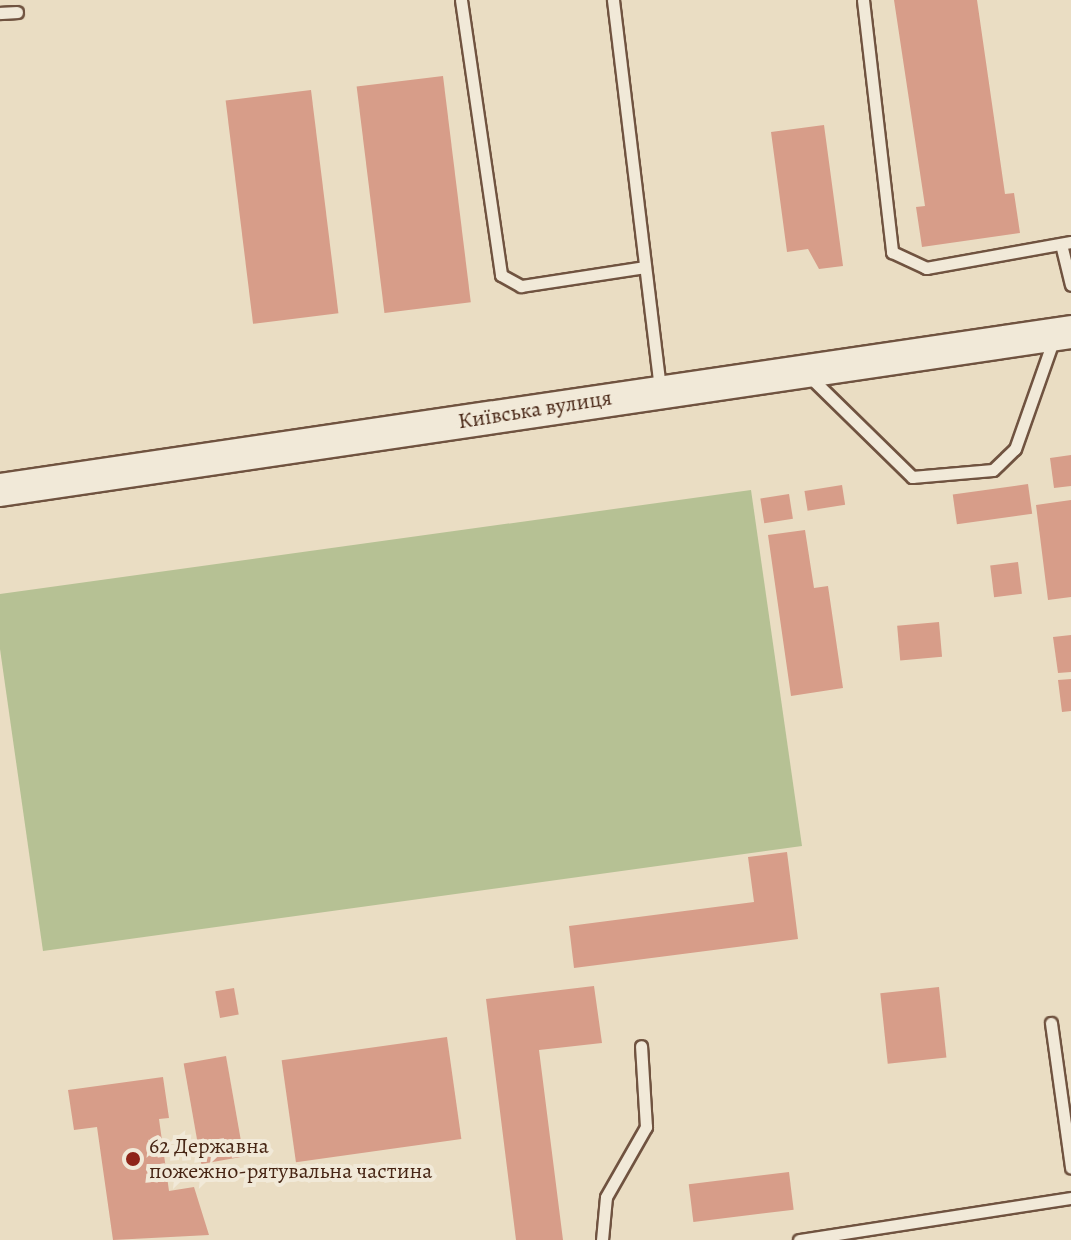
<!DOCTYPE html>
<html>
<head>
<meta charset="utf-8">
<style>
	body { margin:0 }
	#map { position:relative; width:1071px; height:1240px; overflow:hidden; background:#eaddc3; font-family:Alegreya,serif }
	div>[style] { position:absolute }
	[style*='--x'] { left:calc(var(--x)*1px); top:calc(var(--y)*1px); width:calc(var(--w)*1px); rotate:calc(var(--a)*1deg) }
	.green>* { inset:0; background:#b6c194 }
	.building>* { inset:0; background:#d79d89; transform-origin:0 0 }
	.roads { filter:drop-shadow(2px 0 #705340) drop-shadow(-2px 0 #705340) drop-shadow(0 2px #705340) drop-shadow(0 -2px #705340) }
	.service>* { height:11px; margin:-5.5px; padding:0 5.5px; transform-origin:5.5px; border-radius:5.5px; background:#f1e9d8 }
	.secondary>* { height:32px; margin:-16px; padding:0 16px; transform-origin:16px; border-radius:16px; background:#f1e9d8 }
	.dots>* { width:22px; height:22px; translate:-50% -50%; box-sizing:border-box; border:4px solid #f1e9d8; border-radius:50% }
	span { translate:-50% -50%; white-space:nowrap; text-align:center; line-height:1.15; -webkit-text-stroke:8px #f1e9d8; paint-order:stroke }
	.street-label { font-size:22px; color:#472514 }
	.poi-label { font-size:22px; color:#472514 }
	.left { translate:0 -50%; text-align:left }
</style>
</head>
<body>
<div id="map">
	<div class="green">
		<i style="clip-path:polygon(751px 490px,802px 846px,43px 951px,0 649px,0 594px)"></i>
	</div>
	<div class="building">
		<i style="clip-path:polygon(894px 0,977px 0,1005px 194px,1014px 193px,1020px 233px,922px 247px,916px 207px,925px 206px)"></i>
		<i style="left:443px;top:76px;width:228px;height:87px;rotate:83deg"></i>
		<i style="left:311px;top:90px;width:225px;height:86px;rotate:83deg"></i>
		<i style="clip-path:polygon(824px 125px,843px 266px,819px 269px,808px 249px,787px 252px,771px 132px)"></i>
		<i style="clip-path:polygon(1071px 455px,1071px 486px,1054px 488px,1050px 458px)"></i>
		<i style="left:1028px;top:484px;width:30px;height:76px;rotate:82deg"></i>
		<i style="left:842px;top:485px;width:20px;height:38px;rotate:81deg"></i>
		<i style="left:789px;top:494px;width:25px;height:29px;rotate:81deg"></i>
		<i style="clip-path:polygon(1071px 500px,1071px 597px,1048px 600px,1036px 505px)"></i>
		<i style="clip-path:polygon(805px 530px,814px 588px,828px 586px,843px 688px,791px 696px,768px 535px)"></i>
		<i style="left:1018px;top:562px;width:32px;height:28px;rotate:83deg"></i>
		<i style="left:939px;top:622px;width:35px;height:42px;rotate:85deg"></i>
		<i style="clip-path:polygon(1071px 635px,1071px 672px,1058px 673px,1053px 637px)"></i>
		<i style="clip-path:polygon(1071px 679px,1071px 711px,1062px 712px,1058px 680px)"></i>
		<i style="clip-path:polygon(787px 852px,798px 939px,574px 968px,569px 926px,754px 902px,748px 857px)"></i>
		<i style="clip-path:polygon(594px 986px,602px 1043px,539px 1050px,563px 1240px,516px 1240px,486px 999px)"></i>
		<i style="left:939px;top:987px;width:71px;height:59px;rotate:84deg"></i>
		<i style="left:234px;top:988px;width:27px;height:19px;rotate:80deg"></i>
		<i style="left:447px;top:1037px;width:103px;height:167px;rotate:82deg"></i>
		<i style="left:226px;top:1056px;width:102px;height:43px;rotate:80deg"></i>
		<i style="clip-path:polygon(163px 1077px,169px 1118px,159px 1119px,169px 1191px,194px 1187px,209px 1235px,113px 1240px,97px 1127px,74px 1130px,68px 1090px)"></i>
		<i style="left:789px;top:1172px;width:38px;height:101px;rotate:83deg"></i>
	</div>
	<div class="roads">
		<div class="service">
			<i style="--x:461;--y:0;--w:278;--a:81.7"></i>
			<i style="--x:501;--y:275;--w:23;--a:29"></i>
			<i style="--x:521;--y:286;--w:125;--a:-8.7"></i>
			<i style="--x:613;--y:0;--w:394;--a:83.1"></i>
			<i style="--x:863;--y:0;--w:254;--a:83.4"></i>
			<i style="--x:892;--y:252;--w:38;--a:25"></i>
			<i style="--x:926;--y:268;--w:147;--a:-10.2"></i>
			<i style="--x:0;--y:13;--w:17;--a:-3"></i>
			<i style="--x:1061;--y:244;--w:42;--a:76.3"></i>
			<i style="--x:810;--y:377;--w:143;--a:44.4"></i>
			<i style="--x:912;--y:477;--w:81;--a:-4.9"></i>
			<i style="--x:993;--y:470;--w:30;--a:-44"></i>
			<i style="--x:1015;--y:449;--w:114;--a:-70.6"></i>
			<i style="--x:1051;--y:1023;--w:146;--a:82.1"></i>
			<i style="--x:602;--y:1240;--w:43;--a:-84.7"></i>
			<i style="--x:606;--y:1197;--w:81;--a:-60.3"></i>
			<i style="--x:646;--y:1127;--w:81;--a:-93.5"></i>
			<i style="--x:799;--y:1240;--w:275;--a:-8.8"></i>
		</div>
		<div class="secondary">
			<i style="--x:0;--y:490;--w:1083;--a:-8.39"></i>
		</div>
	</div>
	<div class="dots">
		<i style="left:133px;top:1159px;background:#8f2418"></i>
	</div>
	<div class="street-label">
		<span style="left:535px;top:410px;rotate:-9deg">Київська вулиця</span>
	</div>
	<div class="poi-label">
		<span class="left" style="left:149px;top:1159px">62 Державна<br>пожежно-рятувальна частина</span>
	</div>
</div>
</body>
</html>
